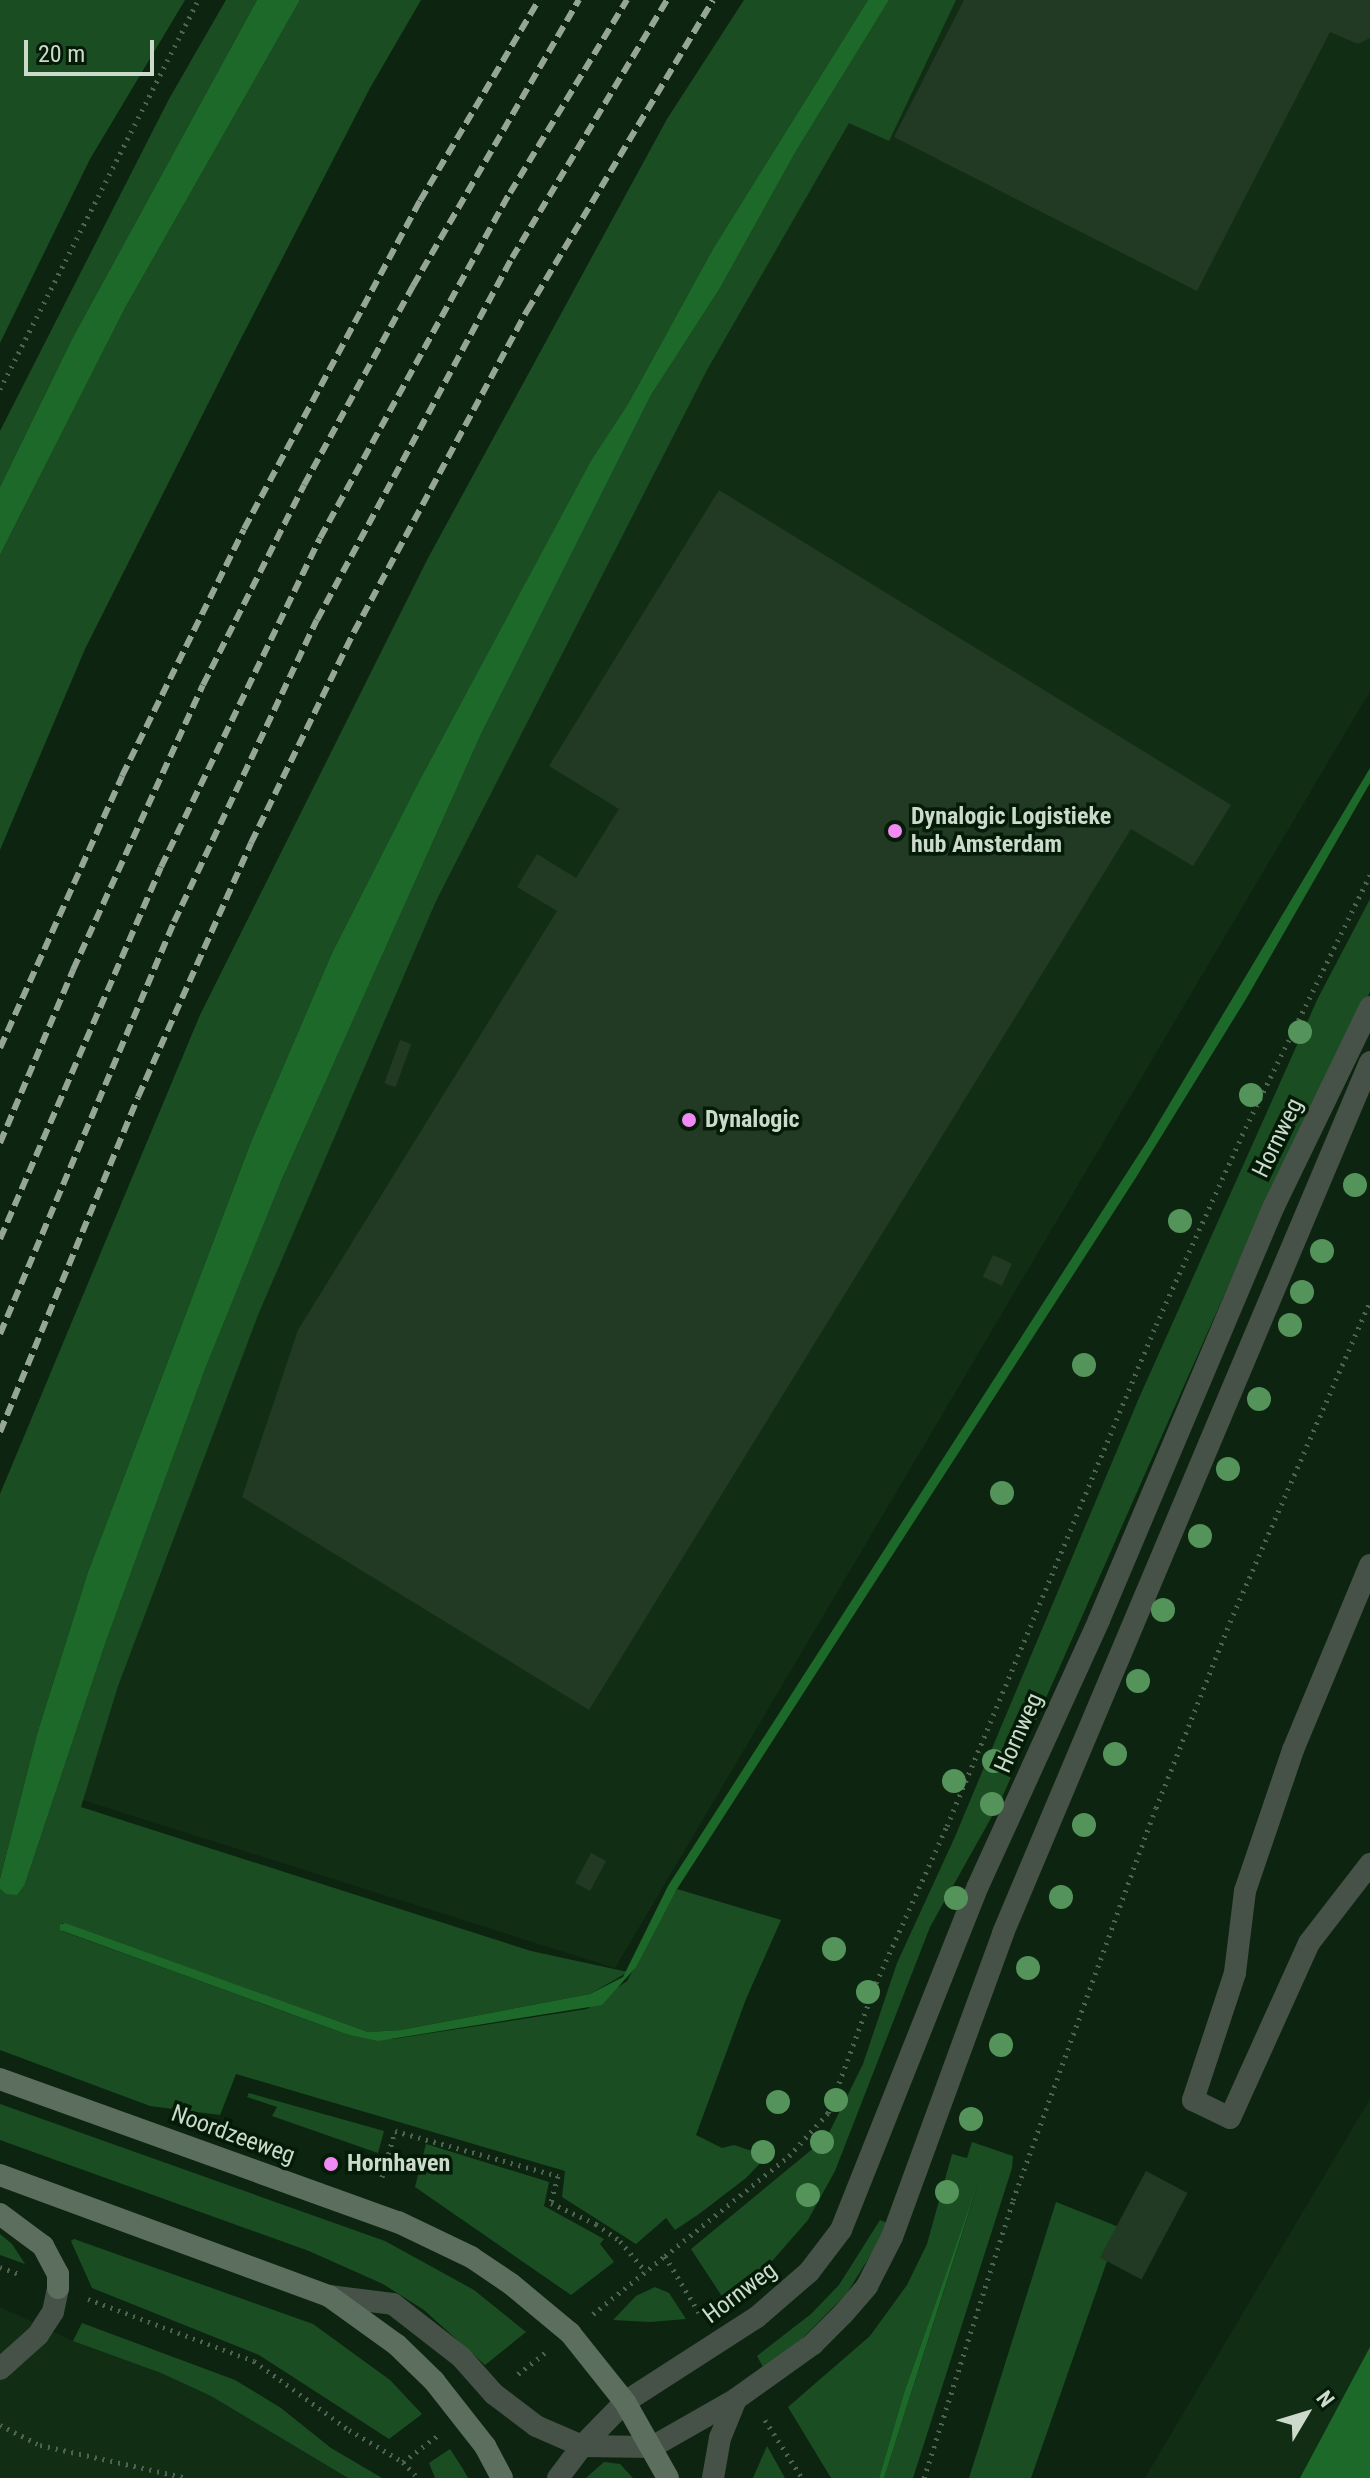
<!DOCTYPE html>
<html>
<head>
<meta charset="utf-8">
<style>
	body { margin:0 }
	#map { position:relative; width:1370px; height:2478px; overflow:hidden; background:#0d2510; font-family:"Roboto Condensed",sans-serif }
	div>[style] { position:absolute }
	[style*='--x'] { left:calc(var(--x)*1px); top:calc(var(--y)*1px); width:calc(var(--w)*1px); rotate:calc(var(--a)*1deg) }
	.built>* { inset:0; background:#112e15 }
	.green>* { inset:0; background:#1b4d22 }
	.water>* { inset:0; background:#1d6929 }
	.building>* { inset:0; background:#223923; transform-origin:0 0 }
	.path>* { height:5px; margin-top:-2.5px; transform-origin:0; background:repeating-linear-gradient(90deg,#4e6350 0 2px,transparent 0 8px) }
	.service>* { height:22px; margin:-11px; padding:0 11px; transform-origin:11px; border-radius:11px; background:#465147 }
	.tertiary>* { height:22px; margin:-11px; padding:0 11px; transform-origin:11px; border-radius:11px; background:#465147 }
	.secondary>* { height:22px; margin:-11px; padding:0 11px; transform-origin:11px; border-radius:11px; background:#5c6e5d }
	.rail>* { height:6px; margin-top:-3px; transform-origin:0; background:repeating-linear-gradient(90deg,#95a696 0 12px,transparent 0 18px) }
	.trees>* { width:24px; height:24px; margin:-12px; border-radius:50%; background:#54945a }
	.dots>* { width:22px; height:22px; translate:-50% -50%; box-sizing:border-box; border:4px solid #041b07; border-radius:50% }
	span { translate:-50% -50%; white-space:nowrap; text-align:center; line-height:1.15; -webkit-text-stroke:7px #041b07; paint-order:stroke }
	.poi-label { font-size:24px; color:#ccdacc; font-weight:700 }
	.left { translate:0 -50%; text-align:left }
	.street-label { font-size:24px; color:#ccdacc }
	.north { position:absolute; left:1266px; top:2374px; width:80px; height:80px; -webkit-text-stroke:6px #041b07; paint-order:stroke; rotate:52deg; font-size:22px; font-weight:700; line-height:32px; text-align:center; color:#ccdacc }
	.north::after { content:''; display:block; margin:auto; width:28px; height:36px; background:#ccdacc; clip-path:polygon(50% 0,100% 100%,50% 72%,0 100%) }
	.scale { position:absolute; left:24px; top:40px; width:130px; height:36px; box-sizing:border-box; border:4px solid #ccdacc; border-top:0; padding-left:10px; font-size:24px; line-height:28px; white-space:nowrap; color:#ccdacc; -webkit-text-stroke:6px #041b07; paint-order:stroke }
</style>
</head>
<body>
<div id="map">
	<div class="built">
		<i style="clip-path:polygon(869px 0,1370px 0,1370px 691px,615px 1968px,54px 1791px,199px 1278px,613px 363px)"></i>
		<i style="clip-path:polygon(1370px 2099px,1370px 2478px,1145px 2478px)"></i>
		<i style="clip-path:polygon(0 2307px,73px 2341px,161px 2373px,211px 2396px,348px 2478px,0 2478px)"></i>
	</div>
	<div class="green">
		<i style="clip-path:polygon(0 0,185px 0,90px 159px,0 343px)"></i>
		<i style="clip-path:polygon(226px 0,257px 0,72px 339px,0 487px,0 431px,169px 99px)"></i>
		<i style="clip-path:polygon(300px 0,421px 0,370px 88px,232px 356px,85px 649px,0 850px,0 555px,125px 308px)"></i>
		<i style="clip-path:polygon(744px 0,868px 0,713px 249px,628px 404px,591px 462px,416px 787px,332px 953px,251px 1142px,88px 1572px,37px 1734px,0 1879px,0 1494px,200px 1015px,427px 560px,667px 119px)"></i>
		<i style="clip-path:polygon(889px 0,956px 0,889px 141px,849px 123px,707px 370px,436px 901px,258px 1315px,118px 1686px,81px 1807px,531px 1951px,628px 1972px,590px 1994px,401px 2030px,368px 2032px,62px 1923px,62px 1931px,346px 2034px,393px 2039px,587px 2009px,627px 1981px,677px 1889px,781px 1920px,746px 1999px,696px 2135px,722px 2148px,734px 2145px,767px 2156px,746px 2178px,699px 2214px,675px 2230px,666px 2218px,636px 2244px,562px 2197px,565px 2171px,236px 2074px,220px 2115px,150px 2106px,0 2050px,0 1889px,6px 1894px,25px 1884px,105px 1644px,205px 1369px,282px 1179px,481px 734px,651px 395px,720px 288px,796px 151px)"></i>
		<i style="clip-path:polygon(1370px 899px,1370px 992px,1263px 1207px,1000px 1802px,930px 1927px,835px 2171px,808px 2220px,773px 2260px,725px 2301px,691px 2249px,827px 2137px,863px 2064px,897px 1963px,954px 1839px,1139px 1398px,1318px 998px)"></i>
		<i style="clip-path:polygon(249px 2093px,384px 2131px,378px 2153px,272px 2116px,277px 2107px,247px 2097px)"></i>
		<i style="clip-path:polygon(0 2104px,385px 2241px,474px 2290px,526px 2332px,485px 2365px,424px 2310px,383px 2284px,309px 2251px,0 2140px)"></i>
		<i style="clip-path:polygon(972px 2142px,1013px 2156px,1012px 2168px,913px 2478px,884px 2478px,980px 2178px,904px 2393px,879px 2478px,831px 2478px,788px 2407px,870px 2336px,907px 2285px,927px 2244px,952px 2154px,967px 2158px)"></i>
		<i style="clip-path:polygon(426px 2144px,549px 2182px,544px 2206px,604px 2239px,600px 2244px,614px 2262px,571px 2295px,415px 2187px)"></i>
		<i style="clip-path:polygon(1056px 2202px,1119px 2227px,1031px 2478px,969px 2478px)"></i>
		<i style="clip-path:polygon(880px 2220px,890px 2224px,847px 2293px,795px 2346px,763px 2367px,757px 2356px,811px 2314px,839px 2285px)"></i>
		<i style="clip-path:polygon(0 2234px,12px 2244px,25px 2264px,0 2255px)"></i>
		<i style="clip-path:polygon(74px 2239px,313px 2324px,390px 2380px,422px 2414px,389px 2439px,259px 2355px,92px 2288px,71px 2241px)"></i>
		<i style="clip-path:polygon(655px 2287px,669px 2293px,686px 2319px,650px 2322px,613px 2320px,636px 2296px)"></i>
		<i style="clip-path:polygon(82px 2323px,235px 2380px,281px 2408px,331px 2448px,382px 2478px,348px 2478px,211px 2396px,161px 2373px,73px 2341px)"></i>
		<i style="clip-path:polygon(767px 2446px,785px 2478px,753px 2478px)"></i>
		<i style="clip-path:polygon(450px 2449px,463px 2469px,468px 2478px,435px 2478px,429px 2463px)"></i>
		<i style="clip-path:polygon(604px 2462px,620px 2464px,633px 2478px,586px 2478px)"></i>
	</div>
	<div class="water">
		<i style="clip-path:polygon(257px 0,300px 0,125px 308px,0 555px,0 487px,72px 339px)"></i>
		<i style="clip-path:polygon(868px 0,889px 0,796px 151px,720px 288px,651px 395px,481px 734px,282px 1179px,205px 1369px,105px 1644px,25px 1884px,17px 1895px,6px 1894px,0 1889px,0 1879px,37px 1734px,88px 1572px,251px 1142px,332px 953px,416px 787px,591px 461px,628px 404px,713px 249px)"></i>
		<i style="clip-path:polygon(1370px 768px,1370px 783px,1246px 999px,1135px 1179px,677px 1889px,636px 1967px,602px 2005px,378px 2041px,346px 2034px,60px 1930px,60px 1925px,65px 1923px,368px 2032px,401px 2030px,590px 1994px,623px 1977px,668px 1886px,1148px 1140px)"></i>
		<i style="clip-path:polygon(980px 2177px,884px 2478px,879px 2478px,904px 2393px)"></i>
		<i style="clip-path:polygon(1370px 2347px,1370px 2478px,1300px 2478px)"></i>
	</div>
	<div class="building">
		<i style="clip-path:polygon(964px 0,1370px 0,1370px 38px,1358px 44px,1330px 32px,1197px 291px,894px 137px)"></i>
		<i style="clip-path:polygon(719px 490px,1231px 805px,1193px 866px,1131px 829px,589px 1710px,242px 1497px,298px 1330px,557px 911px,517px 887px,537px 854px,576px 878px,619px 809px,549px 766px)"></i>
		<i style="left:400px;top:1040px;width:12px;height:46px;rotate:20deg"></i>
		<i style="left:993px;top:1255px;width:21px;height:24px;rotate:25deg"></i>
		<i style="left:591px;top:1853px;width:17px;height:34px;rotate:28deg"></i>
		<i style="left:1146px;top:2171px;width:47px;height:98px;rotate:28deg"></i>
	</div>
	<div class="path">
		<i style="--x:0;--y:389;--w:436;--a:-63"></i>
		<i style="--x:382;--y:2177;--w:48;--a:-74.2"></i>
		<i style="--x:395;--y:2131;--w:169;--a:15.4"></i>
		<i style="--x:558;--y:2176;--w:28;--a:105"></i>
		<i style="--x:551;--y:2203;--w:50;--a:25"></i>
		<i style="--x:596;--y:2224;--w:29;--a:35"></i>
		<i style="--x:620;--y:2241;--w:40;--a:50"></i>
		<i style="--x:665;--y:2256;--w:159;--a:-38.9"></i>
		<i style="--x:789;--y:2156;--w:58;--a:-47.8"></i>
		<i style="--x:828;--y:2113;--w:139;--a:-69.7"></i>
		<i style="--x:876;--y:1983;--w:172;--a:-65.7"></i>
		<i style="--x:947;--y:1826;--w:543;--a:-67.36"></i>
		<i style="--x:1156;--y:1325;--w:209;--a:-65.6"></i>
		<i style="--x:1242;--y:1135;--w:290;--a:-63.8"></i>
		<i style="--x:0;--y:2267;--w:23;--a:20"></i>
		<i style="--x:88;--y:2299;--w:177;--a:20.5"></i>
		<i style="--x:254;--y:2361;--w:117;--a:36"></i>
		<i style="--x:349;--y:2430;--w:63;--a:30.7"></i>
		<i style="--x:403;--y:2462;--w:22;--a:47"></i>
		<i style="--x:593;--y:2314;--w:92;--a:-38.9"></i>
		<i style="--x:665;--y:2256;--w:70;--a:59"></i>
		<i style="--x:518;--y:2374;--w:34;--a:-38"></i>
		<i style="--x:765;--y:2420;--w:69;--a:57.5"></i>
		<i style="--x:0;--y:2425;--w:45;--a:26.6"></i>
		<i style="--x:40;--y:2445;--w:152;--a:12.6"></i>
		<i style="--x:403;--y:2462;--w:43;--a:-37.4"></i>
		<i style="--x:924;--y:2478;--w:292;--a:-72.2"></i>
		<i style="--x:1013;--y:2200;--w:417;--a:-70"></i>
		<i style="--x:1156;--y:1808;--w:200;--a:-68.3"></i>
		<i style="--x:1230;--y:1622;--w:349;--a:-66.4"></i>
	</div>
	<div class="service">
		<i style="--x:1370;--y:1565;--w:200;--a:112.6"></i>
		<i style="--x:1293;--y:1750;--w:149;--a:108.8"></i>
		<i style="--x:1245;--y:1891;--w:83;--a:97"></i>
		<i style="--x:1235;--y:1973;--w:134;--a:108.3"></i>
		<i style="--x:1193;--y:2100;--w:41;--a:25.9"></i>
		<i style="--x:1230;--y:2118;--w:192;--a:-65.7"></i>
		<i style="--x:1309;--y:1943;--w:100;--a:-52.3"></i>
		<i style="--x:0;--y:2369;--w:51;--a:-41.8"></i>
		<i style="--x:38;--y:2335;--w:27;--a:-57"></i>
		<i style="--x:53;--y:2312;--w:25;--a:-78"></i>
	</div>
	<div class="tertiary">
		<i style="--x:329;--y:2296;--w:64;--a:7.1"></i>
		<i style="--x:393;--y:2304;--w:86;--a:37.9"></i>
		<i style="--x:461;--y:2357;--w:50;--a:48.3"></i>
		<i style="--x:494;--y:2394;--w:53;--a:37.3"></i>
		<i style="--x:536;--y:2426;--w:50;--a:23.5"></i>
		<i style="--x:582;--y:2446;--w:70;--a:0.8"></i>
		<i style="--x:652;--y:2447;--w:97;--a:-29.7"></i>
		<i style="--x:736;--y:2399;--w:95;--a:-35.5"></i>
		<i style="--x:813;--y:2344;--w:42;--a:-45"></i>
		<i style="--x:843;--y:2314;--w:37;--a:-49"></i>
		<i style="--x:867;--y:2286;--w:55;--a:-63"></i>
		<i style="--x:892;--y:2237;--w:324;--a:-69.9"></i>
		<i style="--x:1003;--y:1933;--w:945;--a:-67.15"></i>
		<i style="--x:558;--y:2478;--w:40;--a:-53"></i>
		<i style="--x:582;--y:2446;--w:62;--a:-45.7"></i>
		<i style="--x:625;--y:2402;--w:157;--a:-32.8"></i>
		<i style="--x:757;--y:2317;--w:69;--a:-40.9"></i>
		<i style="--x:809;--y:2272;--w:53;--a:-52.7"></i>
		<i style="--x:841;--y:2230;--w:370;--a:-68.3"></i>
		<i style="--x:978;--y:1886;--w:292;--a:-65.5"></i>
		<i style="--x:1099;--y:1620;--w:449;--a:-67.1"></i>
		<i style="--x:1274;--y:1206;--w:221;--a:-64.2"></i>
		<i style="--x:713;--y:2478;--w:41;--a:-80.1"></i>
		<i style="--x:720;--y:2438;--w:42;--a:-67.7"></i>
	</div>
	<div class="secondary">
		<i style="--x:0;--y:2079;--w:423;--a:19.8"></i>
		<i style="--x:398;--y:2222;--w:81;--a:25.6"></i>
		<i style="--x:471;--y:2257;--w:48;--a:34"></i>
		<i style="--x:511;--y:2284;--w:77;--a:39.7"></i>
		<i style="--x:570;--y:2333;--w:88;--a:51.4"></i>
		<i style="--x:625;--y:2402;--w:87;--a:60.5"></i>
		<i style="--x:0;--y:2175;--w:351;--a:20.2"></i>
		<i style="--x:329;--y:2296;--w:84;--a:35.8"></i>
		<i style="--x:397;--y:2345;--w:52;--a:44.2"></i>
		<i style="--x:434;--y:2381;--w:83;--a:51.9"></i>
		<i style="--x:485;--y:2446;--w:36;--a:62"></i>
		<i style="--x:0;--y:2214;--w:54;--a:36.7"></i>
		<i style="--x:43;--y:2246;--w:32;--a:62"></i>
		<i style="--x:58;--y:2274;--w:14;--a:90"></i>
	</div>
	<div class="rail">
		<i style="--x:0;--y:1048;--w:298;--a:-65.8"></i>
		<i style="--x:122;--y:776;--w:275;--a:-63.7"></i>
		<i style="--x:244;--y:529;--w:372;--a:-61.8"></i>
		<i style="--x:420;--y:201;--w:234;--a:-59.4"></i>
		<i style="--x:0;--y:1143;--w:188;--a:-67.1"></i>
		<i style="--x:73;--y:970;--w:313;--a:-65.5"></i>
		<i style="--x:203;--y:685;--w:224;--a:-63.2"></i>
		<i style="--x:304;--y:485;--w:227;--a:-61.3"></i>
		<i style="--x:413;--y:286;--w:331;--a:-59.9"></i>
		<i style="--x:0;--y:1239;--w:405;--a:-66.6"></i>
		<i style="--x:161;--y:867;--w:365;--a:-64.2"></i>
		<i style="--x:320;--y:538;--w:394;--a:-61.2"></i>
		<i style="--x:510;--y:193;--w:226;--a:-58.8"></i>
		<i style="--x:0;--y:1334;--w:447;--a:-67.1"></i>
		<i style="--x:174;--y:922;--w:334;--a:-64.7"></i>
		<i style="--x:317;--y:620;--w:411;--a:-61.7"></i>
		<i style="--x:512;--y:258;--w:301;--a:-59"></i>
		<i style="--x:0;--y:1432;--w:362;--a:-67.6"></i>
		<i style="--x:138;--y:1097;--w:278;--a:-66"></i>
		<i style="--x:251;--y:843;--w:235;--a:-64"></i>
		<i style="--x:354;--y:632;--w:365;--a:-61.7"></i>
		<i style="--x:527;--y:311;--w:362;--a:-59.1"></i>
	</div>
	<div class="trees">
		<i style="left:1300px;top:1032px"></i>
		<i style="left:1251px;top:1095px"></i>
		<i style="left:1355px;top:1185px"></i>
		<i style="left:1180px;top:1221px"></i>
		<i style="left:1322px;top:1251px"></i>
		<i style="left:1302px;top:1292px"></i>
		<i style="left:1290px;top:1325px"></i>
		<i style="left:1084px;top:1365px"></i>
		<i style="left:1259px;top:1399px"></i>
		<i style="left:1228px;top:1469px"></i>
		<i style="left:1002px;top:1493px"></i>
		<i style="left:1200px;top:1536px"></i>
		<i style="left:1163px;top:1610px"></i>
		<i style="left:1138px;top:1681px"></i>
		<i style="left:1115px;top:1754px"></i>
		<i style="left:994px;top:1761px"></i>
		<i style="left:954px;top:1781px"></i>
		<i style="left:992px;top:1804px"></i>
		<i style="left:1084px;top:1825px"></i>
		<i style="left:1061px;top:1897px"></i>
		<i style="left:956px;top:1898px"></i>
		<i style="left:834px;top:1949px"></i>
		<i style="left:1028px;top:1968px"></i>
		<i style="left:868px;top:1992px"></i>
		<i style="left:1001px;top:2045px"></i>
		<i style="left:836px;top:2100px"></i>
		<i style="left:778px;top:2102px"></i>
		<i style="left:971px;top:2119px"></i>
		<i style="left:822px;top:2142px"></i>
		<i style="left:763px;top:2152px"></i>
		<i style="left:947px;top:2192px"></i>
		<i style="left:808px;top:2195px"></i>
	</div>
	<div class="dots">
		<i style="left:895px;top:831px;background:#f18af4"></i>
		<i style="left:689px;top:1120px;background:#f18af4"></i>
		<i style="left:331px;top:2164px;background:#f18af4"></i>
	</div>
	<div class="poi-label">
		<span class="left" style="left:911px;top:831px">Dynalogic Logistieke<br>hub Amsterdam</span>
		<span class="left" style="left:705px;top:1120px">Dynalogic</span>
		<span class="left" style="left:347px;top:2164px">Hornhaven</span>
	</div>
	<div class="street-label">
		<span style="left:1278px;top:1138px;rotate:-64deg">Hornweg</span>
		<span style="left:1019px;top:1733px;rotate:-66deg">Hornweg</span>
		<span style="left:233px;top:2135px;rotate:20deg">Noordzeeweg</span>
		<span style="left:740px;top:2293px;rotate:-37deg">Hornweg</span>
	</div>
	<div class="north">N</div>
	<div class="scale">20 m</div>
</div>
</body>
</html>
